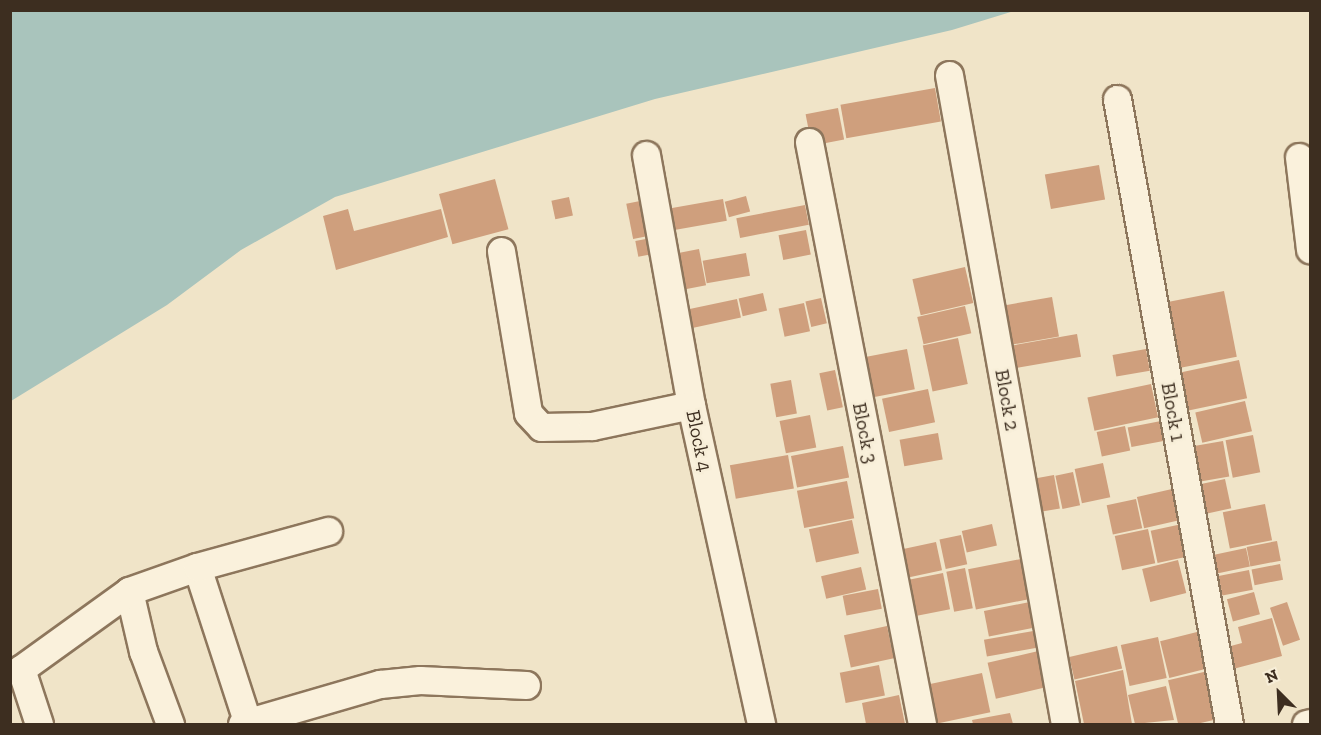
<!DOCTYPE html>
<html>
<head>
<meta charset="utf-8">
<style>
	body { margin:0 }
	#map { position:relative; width:1321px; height:735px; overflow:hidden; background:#f0e4c8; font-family:"Zilla Slab",serif }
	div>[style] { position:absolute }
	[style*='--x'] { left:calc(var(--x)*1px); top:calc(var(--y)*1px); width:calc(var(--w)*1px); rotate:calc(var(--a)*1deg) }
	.water>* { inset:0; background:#a9c4bc }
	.building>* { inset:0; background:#cf9f7d; transform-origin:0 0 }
	.roads { filter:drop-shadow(2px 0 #8d765c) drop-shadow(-2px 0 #8d765c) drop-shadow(0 2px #8d765c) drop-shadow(0 -2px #8d765c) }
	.minor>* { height:27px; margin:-13.5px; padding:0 13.5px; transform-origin:13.5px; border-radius:13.5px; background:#faf1dc }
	span { translate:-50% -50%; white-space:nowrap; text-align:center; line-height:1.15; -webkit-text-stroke:5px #f7eed8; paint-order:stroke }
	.street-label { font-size:20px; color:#3d2e20 }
	.frame { position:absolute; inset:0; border:12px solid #3d2e20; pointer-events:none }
	.north { position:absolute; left:1249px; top:663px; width:60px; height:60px; -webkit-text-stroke:4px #f7eed8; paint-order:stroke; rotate:336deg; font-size:16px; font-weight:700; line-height:24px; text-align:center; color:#3d2e20 }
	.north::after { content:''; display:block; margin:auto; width:21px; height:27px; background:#3d2e20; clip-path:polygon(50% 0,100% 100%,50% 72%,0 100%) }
</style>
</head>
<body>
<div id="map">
	<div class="water">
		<i style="clip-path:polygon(11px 10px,1014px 10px,1014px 11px,952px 30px,655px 99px,335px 197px,241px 250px,167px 305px,11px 401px)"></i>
	</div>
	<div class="building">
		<i style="left:935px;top:88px;width:34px;height:96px;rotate:80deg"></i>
		<i style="left:838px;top:108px;width:32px;height:33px;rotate:79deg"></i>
		<i style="left:1099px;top:165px;width:35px;height:55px;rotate:80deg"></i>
		<i style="left:495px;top:179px;width:52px;height:58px;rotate:75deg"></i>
		<i style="left:746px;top:196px;width:16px;height:22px;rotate:75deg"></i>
		<i style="left:569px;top:197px;width:19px;height:18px;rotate:78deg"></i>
		<i style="left:723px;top:199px;width:22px;height:56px;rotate:80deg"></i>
		<i style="left:640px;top:201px;width:36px;height:14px;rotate:79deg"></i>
		<i style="left:805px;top:205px;width:20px;height:70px;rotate:79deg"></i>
		<i style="clip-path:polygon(348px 209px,354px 231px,441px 209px,448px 237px,336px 270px,323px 216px)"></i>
		<i style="left:806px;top:230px;width:25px;height:28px;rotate:79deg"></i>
		<i style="left:651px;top:238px;width:16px;height:16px;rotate:79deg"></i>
		<i style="left:699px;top:249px;width:37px;height:25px;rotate:79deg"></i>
		<i style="left:746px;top:253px;width:23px;height:44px;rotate:80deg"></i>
		<i style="left:965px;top:267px;width:37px;height:54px;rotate:77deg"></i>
		<i style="left:1224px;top:291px;width:67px;height:65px;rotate:79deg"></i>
		<i style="left:763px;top:293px;width:18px;height:25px;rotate:77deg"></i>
		<i style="left:1052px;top:297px;width:40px;height:53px;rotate:80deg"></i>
		<i style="left:821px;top:298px;width:26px;height:16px;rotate:77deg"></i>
		<i style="left:737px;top:299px;width:19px;height:52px;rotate:78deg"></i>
		<i style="left:804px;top:303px;width:29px;height:26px;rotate:78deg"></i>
		<i style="left:965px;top:306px;width:28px;height:49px;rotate:77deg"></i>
		<i style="left:1077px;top:334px;width:23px;height:70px;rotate:80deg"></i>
		<i style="left:958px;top:338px;width:47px;height:36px;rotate:78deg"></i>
		<i style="left:907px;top:349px;width:41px;height:53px;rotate:79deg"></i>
		<i style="left:1146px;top:349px;width:22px;height:34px;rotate:80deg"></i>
		<i style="left:1239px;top:360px;width:39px;height:66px;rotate:78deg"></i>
		<i style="left:835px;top:370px;width:38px;height:16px;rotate:78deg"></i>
		<i style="left:791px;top:380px;width:34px;height:21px;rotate:80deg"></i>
		<i style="left:1151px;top:384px;width:34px;height:65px;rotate:78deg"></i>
		<i style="left:928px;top:389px;width:34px;height:47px;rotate:78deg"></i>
		<i style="left:1245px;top:401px;width:31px;height:51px;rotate:77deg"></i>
		<i style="left:810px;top:415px;width:33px;height:31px;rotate:79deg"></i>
		<i style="left:1161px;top:421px;width:20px;height:34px;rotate:79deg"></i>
		<i style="left:1125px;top:426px;width:25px;height:29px;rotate:78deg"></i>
		<i style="left:938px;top:433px;width:27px;height:39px;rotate:80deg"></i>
		<i style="left:1253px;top:435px;width:38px;height:28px;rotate:79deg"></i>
		<i style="left:1223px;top:441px;width:36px;height:38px;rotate:80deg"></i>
		<i style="left:843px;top:446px;width:32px;height:53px;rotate:79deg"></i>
		<i style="left:788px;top:455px;width:34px;height:59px;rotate:80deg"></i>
		<i style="left:1103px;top:463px;width:35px;height:29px;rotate:78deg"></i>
		<i style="left:1073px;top:472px;width:34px;height:18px;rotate:78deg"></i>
		<i style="left:1054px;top:475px;width:34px;height:18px;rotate:80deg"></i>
		<i style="left:1225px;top:479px;width:30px;height:28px;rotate:78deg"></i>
		<i style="left:847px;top:481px;width:38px;height:51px;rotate:79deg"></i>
		<i style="left:1172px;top:489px;width:32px;height:36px;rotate:77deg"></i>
		<i style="left:1136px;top:499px;width:30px;height:30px;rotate:78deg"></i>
		<i style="left:1265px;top:504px;width:37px;height:43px;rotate:79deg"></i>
		<i style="left:852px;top:520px;width:34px;height:44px;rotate:78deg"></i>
		<i style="left:992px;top:524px;width:22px;height:31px;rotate:77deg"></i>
		<i style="left:1182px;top:524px;width:33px;height:32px;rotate:78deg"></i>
		<i style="left:1148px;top:529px;width:35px;height:34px;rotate:78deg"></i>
		<i style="left:961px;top:535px;width:30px;height:22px;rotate:78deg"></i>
		<i style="left:1277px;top:541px;width:20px;height:31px;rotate:79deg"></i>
		<i style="left:936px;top:542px;width:29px;height:37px;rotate:78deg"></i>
		<i style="left:1246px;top:548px;width:19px;height:36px;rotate:78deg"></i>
		<i style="left:1026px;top:558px;width:41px;height:59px;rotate:79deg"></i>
		<i style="left:1178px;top:560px;width:34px;height:37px;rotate:76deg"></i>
		<i style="left:1280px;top:564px;width:16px;height:29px;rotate:79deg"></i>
		<i style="left:861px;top:567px;width:23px;height:41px;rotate:77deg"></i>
		<i style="left:965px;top:568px;width:41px;height:19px;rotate:79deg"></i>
		<i style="left:1249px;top:570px;width:20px;height:31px;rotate:79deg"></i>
		<i style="left:943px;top:573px;width:37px;height:44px;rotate:79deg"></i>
		<i style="left:878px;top:589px;width:20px;height:36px;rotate:79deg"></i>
		<i style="left:1254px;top:592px;width:23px;height:28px;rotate:75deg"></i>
		<i style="left:1035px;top:601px;width:26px;height:52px;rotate:79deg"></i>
		<i style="left:1287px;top:602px;width:40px;height:18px;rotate:71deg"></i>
		<i style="clip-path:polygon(1272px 618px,1282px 656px,1233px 669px,1227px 647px,1242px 643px,1238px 627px)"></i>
		<i style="left:887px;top:626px;width:33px;height:44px;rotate:78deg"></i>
		<i style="left:1045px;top:629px;width:17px;height:62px;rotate:80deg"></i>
		<i style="left:1197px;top:632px;width:38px;height:38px;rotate:76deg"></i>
		<i style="left:1158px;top:637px;width:42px;height:38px;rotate:78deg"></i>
		<i style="left:1117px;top:646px;width:23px;height:49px;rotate:77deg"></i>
		<i style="left:1047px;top:649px;width:37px;height:61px;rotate:77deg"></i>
		<i style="left:879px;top:665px;width:31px;height:40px;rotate:79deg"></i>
		<i style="clip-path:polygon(1123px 670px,1132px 724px,1084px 724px,1075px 681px)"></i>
		<i style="left:1208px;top:671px;width:49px;height:41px;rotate:77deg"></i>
		<i style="left:982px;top:673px;width:40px;height:59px;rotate:78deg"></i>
		<i style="clip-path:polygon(1166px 686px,1174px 720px,1135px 724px,1128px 695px)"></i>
		<i style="clip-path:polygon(899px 695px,905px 724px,866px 724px,862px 703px)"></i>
		<i style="clip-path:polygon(1010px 713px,1013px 724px,973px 724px,972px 720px)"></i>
	</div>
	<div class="roads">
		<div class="minor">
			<i style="--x:949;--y:75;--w:659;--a:79.87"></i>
			<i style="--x:1117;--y:99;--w:635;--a:79.84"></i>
			<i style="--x:809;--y:142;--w:593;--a:79.01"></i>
			<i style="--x:646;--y:155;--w:254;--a:79.8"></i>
			<i style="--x:691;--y:405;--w:327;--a:77.6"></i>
			<i style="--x:1299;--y:157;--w:93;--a:83.2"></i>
			<i style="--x:501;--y:251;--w:164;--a:80.5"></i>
			<i style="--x:528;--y:413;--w:19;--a:47"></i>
			<i style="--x:541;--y:427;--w:51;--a:-1.1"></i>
			<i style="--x:592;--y:426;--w:101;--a:-12"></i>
			<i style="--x:197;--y:567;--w:165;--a:72"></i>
			<i style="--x:129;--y:591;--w:62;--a:76.9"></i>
			<i style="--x:143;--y:651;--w:78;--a:69.7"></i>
			<i style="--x:39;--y:724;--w:58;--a:-108.1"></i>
			<i style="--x:21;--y:669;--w:133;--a:-35.8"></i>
			<i style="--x:129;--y:591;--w:72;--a:-19.4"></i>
			<i style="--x:197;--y:567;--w:136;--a:-15.4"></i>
			<i style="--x:242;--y:724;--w:144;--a:-16.2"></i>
			<i style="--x:380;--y:684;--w:40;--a:-5.7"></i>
			<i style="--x:420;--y:680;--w:106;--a:2.7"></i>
			<i style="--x:1306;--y:724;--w:4;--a:-14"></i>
		</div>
	</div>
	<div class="street-label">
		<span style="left:1007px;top:400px;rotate:80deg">Block 2</span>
		<span style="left:1173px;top:412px;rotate:80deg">Block 1</span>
		<span style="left:865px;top:433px;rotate:79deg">Block 3</span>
		<span style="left:699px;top:441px;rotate:78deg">Block 4</span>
	</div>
	<div class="frame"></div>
	<div class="north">N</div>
</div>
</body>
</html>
